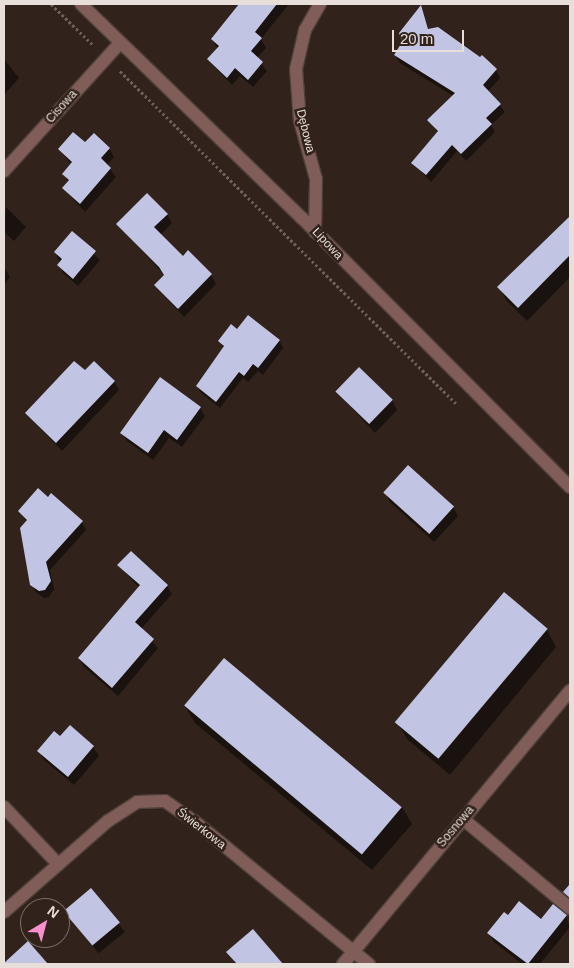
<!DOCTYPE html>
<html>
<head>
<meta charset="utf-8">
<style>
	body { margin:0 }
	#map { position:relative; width:574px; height:968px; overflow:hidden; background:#31231b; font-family:Arial,sans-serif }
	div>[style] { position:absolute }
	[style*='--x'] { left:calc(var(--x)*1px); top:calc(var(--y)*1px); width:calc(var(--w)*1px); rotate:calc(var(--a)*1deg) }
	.shadow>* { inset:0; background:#0007; transform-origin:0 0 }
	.building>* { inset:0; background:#c1c4e3; transform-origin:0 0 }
	.path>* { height:3px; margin-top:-1.5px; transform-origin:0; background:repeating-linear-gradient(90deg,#6d615a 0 2.5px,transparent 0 5px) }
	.roads { filter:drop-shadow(1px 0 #4e413a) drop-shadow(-1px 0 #4e413a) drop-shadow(0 1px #4e413a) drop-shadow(0 -1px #4e413a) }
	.minor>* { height:12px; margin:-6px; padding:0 6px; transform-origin:6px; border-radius:6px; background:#805d59 }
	span { translate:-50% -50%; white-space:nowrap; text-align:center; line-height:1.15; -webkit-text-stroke:5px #31231b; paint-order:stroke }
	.street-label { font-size:12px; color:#e9dfda }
	.frame { position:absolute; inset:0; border:5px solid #e9dfda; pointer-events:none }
	.north { position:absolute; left:20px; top:898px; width:50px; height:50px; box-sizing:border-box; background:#31231b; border:1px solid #7b6e67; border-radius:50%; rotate:37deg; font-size:14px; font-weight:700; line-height:20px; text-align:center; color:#e9dfda }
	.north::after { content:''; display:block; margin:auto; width:18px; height:22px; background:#f790cd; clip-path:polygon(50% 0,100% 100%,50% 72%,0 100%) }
	.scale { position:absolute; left:392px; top:30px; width:72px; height:22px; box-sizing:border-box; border:2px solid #e9dfda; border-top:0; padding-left:6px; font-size:15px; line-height:18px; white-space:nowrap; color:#e9dfda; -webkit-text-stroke:4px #31231b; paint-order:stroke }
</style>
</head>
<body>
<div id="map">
	<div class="shadow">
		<i style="clip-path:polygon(241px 4px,289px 4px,261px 39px,266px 48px,257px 58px,267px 71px,253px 87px,240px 76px,232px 85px,208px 60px,217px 48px,212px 39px)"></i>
		<i style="clip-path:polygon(421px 7px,429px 30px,496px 70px,500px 78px,488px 91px,505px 112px,491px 125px,495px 132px,466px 161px,457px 151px,431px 182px,413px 163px,438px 133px,429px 120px,453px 96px,400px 63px,395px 55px)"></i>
		<i style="clip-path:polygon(4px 59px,19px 78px,4px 95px)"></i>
		<i style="clip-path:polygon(109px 148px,114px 157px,107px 165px,116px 177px,85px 212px,63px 188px,68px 182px,64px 174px,72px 165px,59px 149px)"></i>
		<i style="clip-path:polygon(6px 207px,26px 227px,14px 241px,4px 232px)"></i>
		<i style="clip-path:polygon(167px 214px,172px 223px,160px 235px,183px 257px,211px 275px,216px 284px,184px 317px,155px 286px,165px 276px,118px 224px)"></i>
		<i style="clip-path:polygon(570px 218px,570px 277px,527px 321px,507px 301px,499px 287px)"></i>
		<i style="clip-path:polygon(73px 233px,100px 260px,78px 286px,63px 273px,56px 253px)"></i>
		<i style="clip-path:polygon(4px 267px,10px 277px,4px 285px)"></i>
		<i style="clip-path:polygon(279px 340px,283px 348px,263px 375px,258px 371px,248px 382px,243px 378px,220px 408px,201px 393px,197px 386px,224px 349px,220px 341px)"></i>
		<i style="clip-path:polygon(85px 372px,114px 381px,119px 390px,62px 451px,26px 413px)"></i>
		<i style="clip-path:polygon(337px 392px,392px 400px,397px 410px,375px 433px)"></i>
		<i style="clip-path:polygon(200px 408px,205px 416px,182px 447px,169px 438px,153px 460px,127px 441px,122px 433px)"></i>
		<i style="clip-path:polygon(385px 492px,453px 507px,458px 516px,434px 542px,390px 502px)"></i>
		<i style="clip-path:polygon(19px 511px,82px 522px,86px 530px,50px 570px,54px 589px,49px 597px,44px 598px,36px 592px,31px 584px,27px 522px)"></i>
		<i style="clip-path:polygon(131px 552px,167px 586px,172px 594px,141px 629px,158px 648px,118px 696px,84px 667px,79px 659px,139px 588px,119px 565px)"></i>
		<i style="clip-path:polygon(547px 630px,556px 647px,450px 775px,407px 739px,397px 722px)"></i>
		<i style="clip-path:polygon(185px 706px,402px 807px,412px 824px,372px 870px,195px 723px)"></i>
		<i style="clip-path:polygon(93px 747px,99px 756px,74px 785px,44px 760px,39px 751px)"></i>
		<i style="left:91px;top:890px;width:54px;height:34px;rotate:51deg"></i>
		<i style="clip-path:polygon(508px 916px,541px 920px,566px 916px,570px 927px,540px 964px,522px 964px,494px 942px,489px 933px)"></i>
		<i style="clip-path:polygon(253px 931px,281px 964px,236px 964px,228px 952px)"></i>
	</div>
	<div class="building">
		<i style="clip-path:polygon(239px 4px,277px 4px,255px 32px,262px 38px,251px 51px,263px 62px,248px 80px,235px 68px,227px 78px,207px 59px,219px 46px,211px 39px)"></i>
		<i style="clip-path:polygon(421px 5px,428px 29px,438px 27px,480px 57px,482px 55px,497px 69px,483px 85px,501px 104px,486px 118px,492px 124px,461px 154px,452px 145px,426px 175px,411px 163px,438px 131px,427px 120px,455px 93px,394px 55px,402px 42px,399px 33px)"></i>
		<i style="clip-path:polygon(73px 132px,85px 142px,94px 133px,110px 148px,101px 158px,111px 168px,80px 204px,62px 188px,69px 180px,62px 174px,72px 162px,58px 149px)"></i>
		<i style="clip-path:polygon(147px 193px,168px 214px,154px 227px,183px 256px,188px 250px,212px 274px,178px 309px,154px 285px,164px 275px,159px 267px,116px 224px)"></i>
		<i style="clip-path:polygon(570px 216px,570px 255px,518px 308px,497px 287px)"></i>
		<i style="clip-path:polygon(72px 231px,96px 251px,73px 279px,57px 265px,62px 259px,54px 252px)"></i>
		<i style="clip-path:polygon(248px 315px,280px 340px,258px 368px,253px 364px,244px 376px,239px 372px,216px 402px,196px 386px,224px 346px,218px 341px,231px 324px,237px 329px)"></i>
		<i style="clip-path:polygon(74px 361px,85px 370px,94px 361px,115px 381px,56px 443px,25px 413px)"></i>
		<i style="left:359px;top:367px;width:47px;height:34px;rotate:44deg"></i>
		<i style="clip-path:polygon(160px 377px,201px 407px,177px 440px,164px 430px,148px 453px,120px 433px)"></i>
		<i style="left:408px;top:465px;width:62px;height:37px;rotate:42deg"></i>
		<i style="clip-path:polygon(38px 488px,48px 497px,51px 493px,83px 521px,46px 562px,51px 581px,45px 590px,39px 591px,30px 585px,20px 528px,27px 520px,18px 511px)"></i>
		<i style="clip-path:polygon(131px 551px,168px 585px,135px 622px,154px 639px,112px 688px,78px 658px,140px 585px,117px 565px)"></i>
		<i style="left:504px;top:592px;width:57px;height:170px;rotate:40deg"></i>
		<i style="left:224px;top:658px;width:232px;height:62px;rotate:40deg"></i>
		<i style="clip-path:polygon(70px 725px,94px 746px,68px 777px,37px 751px,54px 731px,60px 736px)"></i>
		<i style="clip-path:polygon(569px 885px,570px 886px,570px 898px,563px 892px)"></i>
		<i style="left:91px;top:888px;width:45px;height:36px;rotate:50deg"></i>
		<i style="clip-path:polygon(519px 901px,541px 919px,553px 904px,567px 915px,528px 964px,487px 933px,504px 912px,508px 915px)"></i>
		<i style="clip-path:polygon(253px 929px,283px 964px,237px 964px,226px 952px)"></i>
		<i style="clip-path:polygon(28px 941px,48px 964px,4px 964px,4px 963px)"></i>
	</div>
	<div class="path">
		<i style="--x:51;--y:4;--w:60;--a:44.3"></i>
		<i style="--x:120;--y:71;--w:474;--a:44.7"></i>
	</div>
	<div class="roads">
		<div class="minor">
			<i style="--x:81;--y:4;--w:308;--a:44.1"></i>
			<i style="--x:302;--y:218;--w:380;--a:45.1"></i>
			<i style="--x:4;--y:171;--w:173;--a:-47.8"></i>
			<i style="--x:315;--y:232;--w:53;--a:-88.9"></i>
			<i style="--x:316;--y:179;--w:60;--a:-105.4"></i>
			<i style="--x:300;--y:121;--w:52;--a:-94.4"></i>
			<i style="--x:296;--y:69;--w:40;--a:-77"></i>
			<i style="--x:305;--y:30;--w:30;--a:-60"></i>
			<i style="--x:4;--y:807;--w:79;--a:46.5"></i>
			<i style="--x:463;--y:819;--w:139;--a:39.8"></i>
			<i style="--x:4;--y:912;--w:138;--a:-41.2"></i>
			<i style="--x:108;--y:821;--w:35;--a:-33"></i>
			<i style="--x:137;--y:802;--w:28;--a:-2"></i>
			<i style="--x:165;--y:801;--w:35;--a:35"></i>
			<i style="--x:194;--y:821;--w:226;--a:39.3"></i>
			<i style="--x:343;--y:964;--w:355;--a:-50.3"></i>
		</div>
	</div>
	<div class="street-label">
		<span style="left:62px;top:107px;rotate:-48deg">Cisowa</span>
		<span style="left:305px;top:131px;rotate:76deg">Dębowa</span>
		<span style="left:327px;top:244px;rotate:47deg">Lipowa</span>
		<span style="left:456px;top:827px;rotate:-50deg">Sosnowa</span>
		<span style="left:201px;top:829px;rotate:38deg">Świerkowa</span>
	</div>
	<div class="frame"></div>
	<div class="north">N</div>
	<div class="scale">20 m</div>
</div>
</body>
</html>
